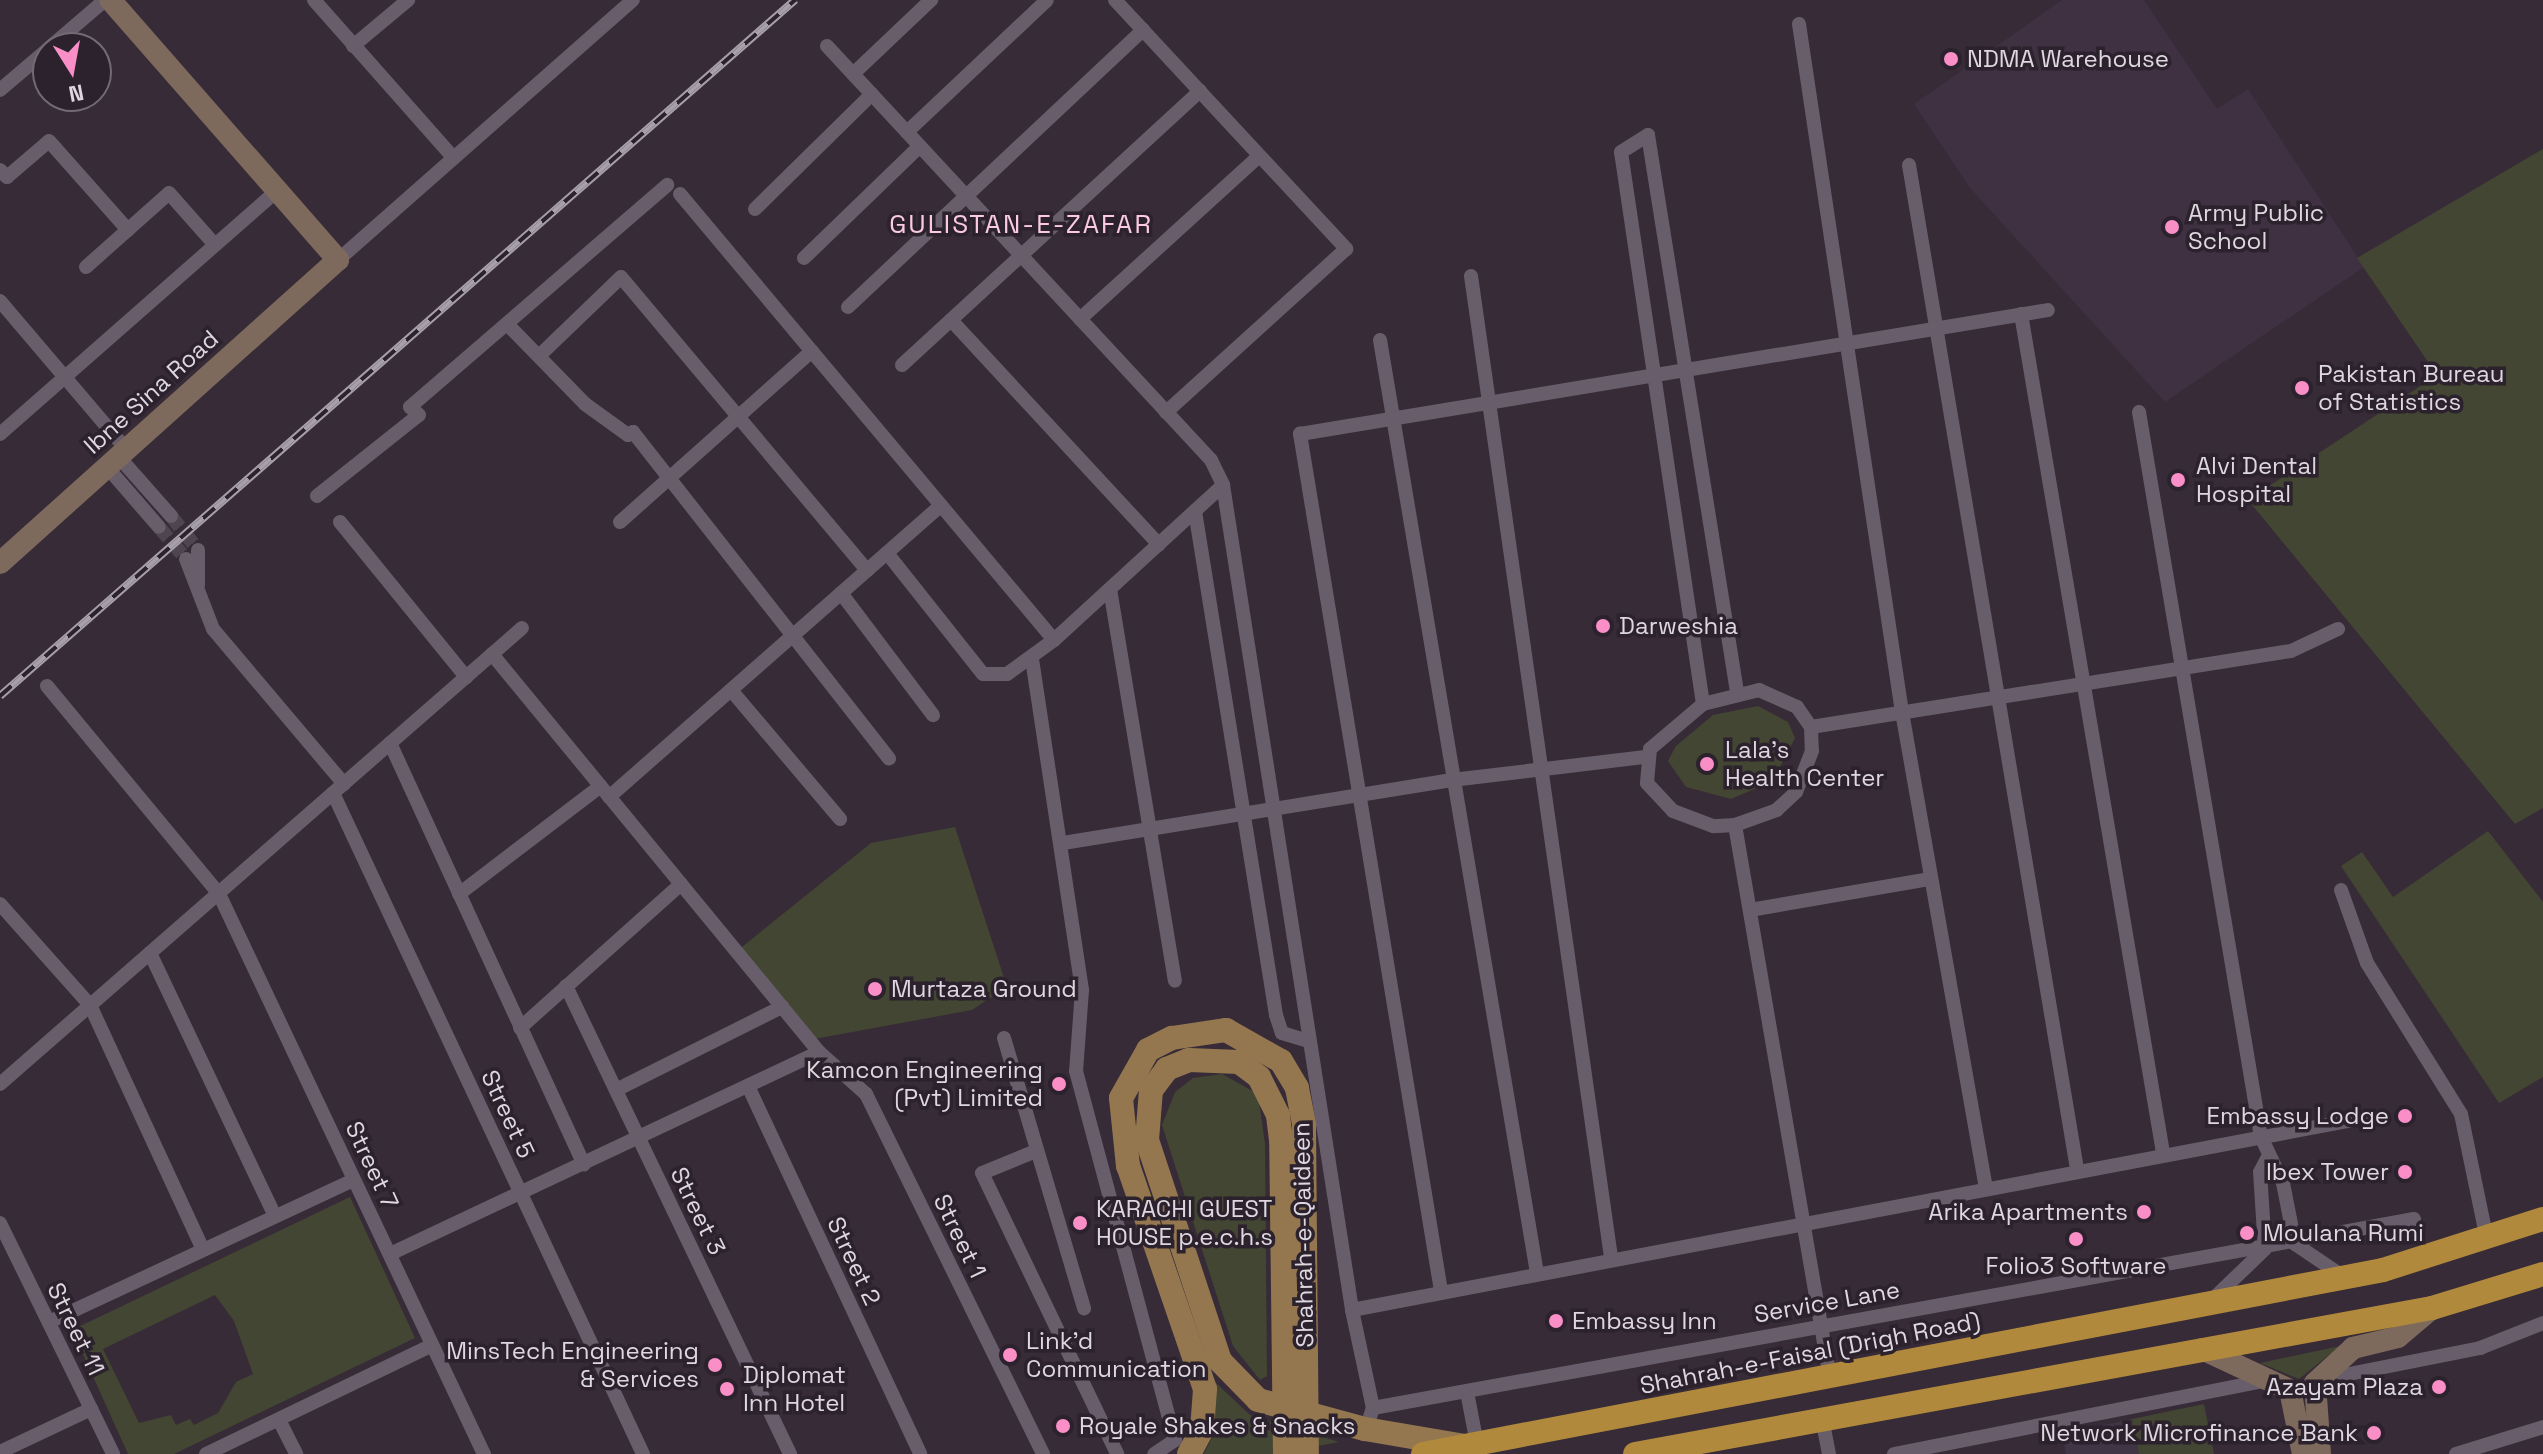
<!DOCTYPE html>
<html>
<head>
<meta charset="utf-8">
<style>
	body { margin:0 }
	#map { position:relative; width:2543px; height:1454px; overflow:hidden; background:#362b37; font-family:"Space Grotesk",sans-serif }
	div>[style] { position:absolute }
	[style*='--x'] { left:calc(var(--x)*1px); top:calc(var(--y)*1px); width:calc(var(--w)*1px); rotate:calc(var(--a)*1deg) }
	.commercial>* { inset:0; background:#403545 }
	.built>* { inset:0; background:#3f3042 }
	.green>* { inset:0; background:#434632 }
	.street-tunnel>* { height:14px; margin-top:-7px; transform-origin:0; background:repeating-linear-gradient(90deg,#4f4550 0 14px,transparent 0 21px) }
	.street>* { height:14px; margin:-7px; padding:0 7px; transform-origin:7px; border-radius:7px; background:#685d6b }
	.secondary>* { height:22px; margin:-11px; padding:0 11px; transform-origin:11px; border-radius:11px; background:#7e6a5d }
	.primary>* { height:24px; margin:-12px; padding:0 12px; transform-origin:12px; border-radius:12px; background:#94774f }
	.highway>* { height:24px; margin:-12px; padding:0 12px; transform-origin:12px; border-radius:12px; background:#b1893c }
	.rail>* { height:8px; margin-top:-4px; transform-origin:0; background:repeating-linear-gradient(90deg,#2b222d 0 15px,#a8a0a9 0 30px); box-sizing:border-box; border-block:2px solid #a8a0a9 }
	.dots>* { width:22px; height:22px; translate:-50% -50%; box-sizing:border-box; border:4px solid #2b222d; border-radius:50% }
	span { translate:-50% -50%; white-space:nowrap; text-align:center; line-height:1.15; -webkit-text-stroke:7px #2b222d; paint-order:stroke }
	.poi-label { font-size:24px; color:#ded7df }
	.left { translate:0 -50%; text-align:left }
	.right { translate:-100% -50%; text-align:right }
	.street-label { font-size:24px; color:#ded7df }
	.neighbourhood-label { font-size:26px; color:#f9cae0; letter-spacing:2px }
	.north { position:absolute; left:32px; top:32px; width:80px; height:80px; box-sizing:border-box; background:#2b222d; border:2px solid #736a74; border-radius:50%; rotate:169deg; font-size:22px; font-weight:700; line-height:32px; text-align:center; color:#ded7df }
	.north::after { content:''; display:block; margin:auto; width:28px; height:36px; background:#fa8fc7; clip-path:polygon(50% 0,100% 100%,50% 72%,0 100%) }
</style>
</head>
<body>
<div id="map">
	<div class="commercial">
		<i style="clip-path:polygon(2132px 1419px,2139px 1454px,2066px 1454px,2062px 1434px)"></i>
	</div>
	<div class="built">
		<i style="clip-path:polygon(2062px 0,2144px 0,2217px 109px,2248px 89px,2364px 267px,2165px 402px,1970px 188px,1914px 104px)"></i>
	</div>
	<div class="green">
		<i style="clip-path:polygon(2543px 149px,2543px 808px,2515px 824px,2248px 500px,2437px 375px,2357px 258px)"></i>
		<i style="clip-path:polygon(1758px 706px,1788px 722px,1795px 738px,1773px 781px,1731px 799px,1686px 787px,1668px 761px,1676px 746px,1713px 715px)"></i>
		<i style="clip-path:polygon(955px 827px,1007px 987px,972px 1010px,809px 1040px,737px 951px,871px 843px)"></i>
		<i style="clip-path:polygon(2488px 831px,2543px 902px,2543px 1077px,2499px 1103px,2341px 866px,2362px 852px,2393px 897px)"></i>
		<i style="clip-path:polygon(1222px 1074px,1258px 1094px,1265px 1144px,1267px 1376px,1260px 1380px,1233px 1346px,1162px 1125px,1175px 1092px,1193px 1078px)"></i>
		<i style="clip-path:polygon(evenodd,350px 1197px,415px 1338px,174px 1454px,128px 1454px,72px 1330px,350px 1197px,215px 1295px,234px 1321px,253px 1374px,236px 1382px,218px 1413px,194px 1425px,190px 1419px,176px 1425px,171px 1415px,139px 1423px,103px 1349px,215px 1295px)"></i>
		<i style="clip-path:polygon(2340px 1346px,2299px 1379px,2260px 1363px)"></i>
		<i style="clip-path:polygon(1216px 1383px,1250px 1415px,1339px 1442px,1278px 1454px,1204px 1454px,1214px 1434px)"></i>
		<i style="clip-path:polygon(2204px 1404px,2214px 1454px,2139px 1454px,2132px 1419px)"></i>
	</div>
	<div class="street-tunnel">
		<i style="--x:171;--y:516;--w:43;--a:51.5"></i>
		<i style="--x:159;--y:527;--w:42;--a:49.8"></i>
	</div>
	<div class="street">
		<i style="--x:314;--y:0;--w:211;--a:48.5"></i>
		<i style="--x:1115;--y:0;--w:340;--a:47.1"></i>
		<i style="--x:1346;--y:249;--w:243;--a:137.8"></i>
		<i style="--x:1799;--y:24;--w:696;--a:81.49"></i>
		<i style="--x:1902;--y:712;--w:480;--a:80"></i>
		<i style="--x:353;--y:46;--w:72;--a:-39.9"></i>
		<i style="--x:827;--y:46;--w:565;--a:47.15"></i>
		<i style="--x:1211;--y:460;--w:28;--a:64"></i>
		<i style="--x:1223;--y:485;--w:835;--a:81.11"></i>
		<i style="--x:49;--y:48;--w:74;--a:-40.6"></i>
		<i style="--x:853;--y:74;--w:108;--a:-43.5"></i>
		<i style="--x:0;--y:90;--w:63;--a:-40.5"></i>
		<i style="--x:907;--y:132;--w:192;--a:-43.3"></i>
		<i style="--x:1909;--y:165;--w:1018;--a:80.5"></i>
		<i style="--x:0;--y:170;--w:10;--a:45"></i>
		<i style="--x:7;--y:177;--w:55;--a:-40.6"></i>
		<i style="--x:49;--y:141;--w:119;--a:48.4"></i>
		<i style="--x:680;--y:194;--w:582;--a:50.02"></i>
		<i style="--x:755;--y:209;--w:164;--a:-44.5"></i>
		<i style="--x:804;--y:258;--w:161;--a:-44"></i>
		<i style="--x:338;--y:260;--w:393;--a:-41.4"></i>
		<i style="--x:86;--y:267;--w:111;--a:-41.7"></i>
		<i style="--x:169;--y:193;--w:69;--a:48.5"></i>
		<i style="--x:1471;--y:276;--w:991;--a:81.88"></i>
		<i style="--x:0;--y:301;--w:194;--a:49.6"></i>
		<i style="--x:848;--y:307;--w:405;--a:-43.2"></i>
		<i style="--x:2021;--y:314;--w:851;--a:80.39"></i>
		<i style="--x:1080;--y:319;--w:242;--a:-42.3"></i>
		<i style="--x:951;--y:320;--w:306;--a:47.2"></i>
		<i style="--x:507;--y:324;--w:112;--a:45.7"></i>
		<i style="--x:585;--y:404;--w:53;--a:35.8"></i>
		<i style="--x:628;--y:435;--w:6;--a:-31"></i>
		<i style="--x:633;--y:432;--w:415;--a:51.9"></i>
		<i style="--x:1380;--y:340;--w:946;--a:80.45"></i>
		<i style="--x:540;--y:355;--w:112;--a:-43.9"></i>
		<i style="--x:621;--y:277;--w:383;--a:50"></i>
		<i style="--x:902;--y:365;--w:405;--a:-42.6"></i>
		<i style="--x:2139;--y:412;--w:735;--a:80.45"></i>
		<i style="--x:2261;--y:1137;--w:51;--a:64.4"></i>
		<i style="--x:2283;--y:1183;--w:62;--a:78.9"></i>
		<i style="--x:2295;--y:1244;--w:59;--a:34"></i>
		<i style="--x:0;--y:434;--w:368;--a:-41.3"></i>
		<i style="--x:118;--y:456;--w:80;--a:48.5"></i>
		<i style="--x:107;--y:467;--w:79;--a:49.1"></i>
		<i style="--x:317;--y:496;--w:130;--a:-38.5"></i>
		<i style="--x:419;--y:415;--w:12;--a:-138"></i>
		<i style="--x:410;--y:407;--w:340;--a:-40.8"></i>
		<i style="--x:1195;--y:511;--w:510;--a:80.87"></i>
		<i style="--x:1276;--y:1015;--w:19;--a:72"></i>
		<i style="--x:1282;--y:1033;--w:27;--a:17"></i>
		<i style="--x:340;--y:522;--w:200;--a:50.9"></i>
		<i style="--x:620;--y:522;--w:257;--a:-41.7"></i>
		<i style="--x:887;--y:553;--w:154;--a:51.6"></i>
		<i style="--x:983;--y:674;--w:24;--a:0"></i>
		<i style="--x:1007;--y:674;--w:58;--a:-35.9"></i>
		<i style="--x:1054;--y:640;--w:229;--a:-42.5"></i>
		<i style="--x:186;--y:559;--w:75;--a:68.9"></i>
		<i style="--x:213;--y:629;--w:203;--a:49.8"></i>
		<i style="--x:198;--y:585;--w:35;--a:-90"></i>
		<i style="--x:1110;--y:589;--w:397;--a:80.6"></i>
		<i style="--x:841;--y:593;--w:153;--a:53"></i>
		<i style="--x:492;--y:654;--w:515;--a:50.59"></i>
		<i style="--x:819;--y:1052;--w:63;--a:41.8"></i>
		<i style="--x:866;--y:1094;--w:401;--a:63.8"></i>
		<i style="--x:1032;--y:659;--w:335;--a:81.4"></i>
		<i style="--x:1082;--y:990;--w:81;--a:94.2"></i>
		<i style="--x:1076;--y:1071;--w:382;--a:75"></i>
		<i style="--x:1175;--y:1440;--w:25;--a:146"></i>
		<i style="--x:47;--y:686;--w:270;--a:50.4"></i>
		<i style="--x:219;--y:894;--w:620;--a:64.68"></i>
		<i style="--x:731;--y:690;--w:169;--a:49.8"></i>
		<i style="--x:1759;--y:690;--w:42;--a:24.1"></i>
		<i style="--x:1797;--y:707;--w:24;--a:55"></i>
		<i style="--x:1811;--y:727;--w:24;--a:88"></i>
		<i style="--x:1812;--y:751;--w:44;--a:111.3"></i>
		<i style="--x:1796;--y:792;--w:26;--a:137"></i>
		<i style="--x:1777;--y:810;--w:45;--a:160.3"></i>
		<i style="--x:1735;--y:825;--w:22;--a:177"></i>
		<i style="--x:1713;--y:826;--w:43;--a:-159.4"></i>
		<i style="--x:1673;--y:811;--w:38;--a:-133"></i>
		<i style="--x:1647;--y:783;--w:34;--a:-85"></i>
		<i style="--x:1650;--y:749;--w:70;--a:-40.3"></i>
		<i style="--x:1703;--y:704;--w:58;--a:-14"></i>
		<i style="--x:1703;--y:704;--w:558;--a:-98.45"></i>
		<i style="--x:1621;--y:152;--w:32;--a:-32"></i>
		<i style="--x:1648;--y:135;--w:564;--a:80.92"></i>
		<i style="--x:1811;--y:727;--w:486;--a:-9"></i>
		<i style="--x:2291;--y:651;--w:52;--a:-25.1"></i>
		<i style="--x:390;--y:743;--w:464;--a:65.3"></i>
		<i style="--x:333;--y:793;--w:730;--a:64.87"></i>
		<i style="--x:609;--y:797;--w:442;--a:-41.3"></i>
		<i style="--x:1735;--y:825;--w:561;--a:80.25"></i>
		<i style="--x:1063;--y:843;--w:394;--a:-9.2"></i>
		<i style="--x:1452;--y:780;--w:195;--a:-6.8"></i>
		<i style="--x:2341;--y:890;--w:77;--a:70.4"></i>
		<i style="--x:2367;--y:963;--w:178;--a:58.1"></i>
		<i style="--x:2461;--y:1114;--w:129;--a:78.3"></i>
		<i style="--x:459;--y:894;--w:178;--a:-37.3"></i>
		<i style="--x:0;--y:904;--w:135;--a:48.3"></i>
		<i style="--x:90;--y:1005;--w:269;--a:65.2"></i>
		<i style="--x:1750;--y:910;--w:183;--a:-9.8"></i>
		<i style="--x:150;--y:953;--w:291;--a:64.6"></i>
		<i style="--x:566;--y:986;--w:519;--a:64.42"></i>
		<i style="--x:520;--y:1028;--w:216;--a:-41.8"></i>
		<i style="--x:1004;--y:1038;--w:282;--a:73.5"></i>
		<i style="--x:0;--y:1084;--w:693;--a:-41.14"></i>
		<i style="--x:748;--y:1086;--w:406;--a:64.9"></i>
		<i style="--x:616;--y:1090;--w:186;--a:-26.6"></i>
		<i style="--x:1036;--y:1151;--w:58;--a:157.8"></i>
		<i style="--x:982;--y:1173;--w:312;--a:64.3"></i>
		<i style="--x:0;--y:1223;--w:257;--a:63.9"></i>
		<i style="--x:390;--y:1254;--w:474;--a:-25.2"></i>
		<i style="--x:1441;--y:1291;--w:869;--a:-99.34"></i>
		<i style="--x:1300;--y:434;--w:758;--a:-9.41"></i>
		<i style="--x:2213;--y:1299;--w:72;--a:-43.9"></i>
		<i style="--x:2265;--y:1249;--w:77;--a:-93.7"></i>
		<i style="--x:2260;--y:1172;--w:15;--a:-62"></i>
		<i style="--x:49;--y:1322;--w:336;--a:-25"></i>
		<i style="--x:2331;--y:1366;--w:16;--a:35"></i>
		<i style="--x:2344;--y:1375;--w:139;--a:-11.2"></i>
		<i style="--x:2480;--y:1348;--w:68;--a:-21.6"></i>
		<i style="--x:1467;--y:1392;--w:53;--a:79.1"></i>
		<i style="--x:1373;--y:1408;--w:100;--a:-102.1"></i>
		<i style="--x:1352;--y:1310;--w:1040;--a:-10.75"></i>
		<i style="--x:1370;--y:1417;--w:9;--a:-72"></i>
		<i style="--x:1373;--y:1408;--w:1058;--a:-10.29"></i>
		<i style="--x:1822;--y:1418;--w:37;--a:79"></i>
		<i style="--x:279;--y:1420;--w:38;--a:63"></i>
		<i style="--x:0;--y:1452;--w:101;--a:-25.3"></i>
		<i style="--x:206;--y:1454;--w:251;--a:-25.7"></i>
		<i style="--x:1894;--y:1454;--w:386;--a:-11.2"></i>
		<i style="--x:2456;--y:1454;--w:91;--a:-17.2"></i>
	</div>
	<div class="secondary">
		<i style="--x:0;--y:563;--w:454;--a:-41.9"></i>
		<i style="--x:338;--y:260;--w:346;--a:-131.2"></i>
		<i style="--x:2202;--y:1349;--w:97;--a:25"></i>
		<i style="--x:2290;--y:1390;--w:65;--a:78.5"></i>
		<i style="--x:2320;--y:1454;--w:71;--a:-94"></i>
		<i style="--x:2315;--y:1383;--w:52;--a:-42.6"></i>
		<i style="--x:2353;--y:1348;--w:46;--a:-13.7"></i>
		<i style="--x:2398;--y:1337;--w:45;--a:-40.5"></i>
	</div>
	<div class="primary">
		<i style="--x:1189;--y:1454;--w:27;--a:-62"></i>
		<i style="--x:1202;--y:1430;--w:41;--a:-85.8"></i>
		<i style="--x:1205;--y:1389;--w:236;--a:-109"></i>
		<i style="--x:1128;--y:1166;--w:68;--a:-95.9"></i>
		<i style="--x:1121;--y:1098;--w:55;--a:-60.6"></i>
		<i style="--x:1148;--y:1050;--w:27;--a:-27"></i>
		<i style="--x:1172;--y:1038;--w:55;--a:-8.4"></i>
		<i style="--x:1226;--y:1030;--w:63;--a:29.4"></i>
		<i style="--x:1281;--y:1061;--w:31;--a:59"></i>
		<i style="--x:1297;--y:1088;--w:38;--a:79"></i>
		<i style="--x:1304;--y:1125;--w:329;--a:89.5"></i>
		<i style="--x:1285;--y:1454;--w:314;--a:-90.7"></i>
		<i style="--x:1281;--y:1140;--w:25;--a:-97"></i>
		<i style="--x:1278;--y:1115;--w:42;--a:-116.6"></i>
		<i style="--x:1259;--y:1077;--w:25;--a:-143"></i>
		<i style="--x:1239;--y:1062;--w:50;--a:-177.7"></i>
		<i style="--x:1189;--y:1060;--w:24;--a:158"></i>
		<i style="--x:1167;--y:1069;--w:26;--a:127"></i>
		<i style="--x:1151;--y:1090;--w:50;--a:94.6"></i>
		<i style="--x:1147;--y:1140;--w:233;--a:71.7"></i>
		<i style="--x:1220;--y:1361;--w:54;--a:45.7"></i>
		<i style="--x:1258;--y:1400;--w:111;--a:15.2"></i>
		<i style="--x:1365;--y:1429;--w:100;--a:9.7"></i>
	</div>
	<div class="highway">
		<i style="--x:1423;--y:1454;--w:977;--a:-10.85"></i>
		<i style="--x:2383;--y:1270;--w:168;--a:-17.7"></i>
		<i style="--x:1635;--y:1454;--w:810;--a:-10.38"></i>
		<i style="--x:2432;--y:1308;--w:116;--a:-17"></i>
	</div>
	<div class="rail">
		<i style="--x:0;--y:696;--w:1057;--a:-41.2"></i>
	</div>
	<div class="dots">
		<i style="left:1951px;top:59px;background:#fa8fc7"></i>
		<i style="left:2172px;top:227px;background:#fa8fc7"></i>
		<i style="left:2302px;top:388px;background:#fa8fc7"></i>
		<i style="left:2178px;top:480px;background:#fa8fc7"></i>
		<i style="left:1603px;top:626px;background:#fa8fc7"></i>
		<i style="left:1707px;top:764px;background:#fa8fc7"></i>
		<i style="left:875px;top:989px;background:#fa8fc7"></i>
		<i style="left:1059px;top:1084px;background:#fa8fc7"></i>
		<i style="left:2405px;top:1116px;background:#fa8fc7"></i>
		<i style="left:2405px;top:1172px;background:#fa8fc7"></i>
		<i style="left:2144px;top:1212px;background:#fa8fc7"></i>
		<i style="left:1080px;top:1223px;background:#fa8fc7"></i>
		<i style="left:2247px;top:1233px;background:#fa8fc7"></i>
		<i style="left:2076px;top:1239px;background:#fa8fc7"></i>
		<i style="left:1556px;top:1321px;background:#fa8fc7"></i>
		<i style="left:1010px;top:1355px;background:#fa8fc7"></i>
		<i style="left:715px;top:1365px;background:#fa8fc7"></i>
		<i style="left:2439px;top:1387px;background:#fa8fc7"></i>
		<i style="left:727px;top:1389px;background:#fa8fc7"></i>
		<i style="left:1063px;top:1426px;background:#fa8fc7"></i>
		<i style="left:2374px;top:1433px;background:#fa8fc7"></i>
	</div>
	<div class="poi-label">
		<span class="left" style="left:1967px;top:59px">NDMA Warehouse</span>
		<span class="left" style="left:2188px;top:227px">Army Public<br>School</span>
		<span class="left" style="left:2318px;top:388px">Pakistan Bureau<br>of Statistics</span>
		<span class="left" style="left:2196px;top:480px">Alvi Dental<br>Hospital</span>
		<span class="left" style="left:1619px;top:626px">Darweshia</span>
		<span class="left" style="left:1725px;top:764px">Lala's<br>Health Center</span>
		<span class="left" style="left:891px;top:989px">Murtaza Ground</span>
		<span class="right" style="left:1043px;top:1084px">Kamcon Engineering<br>(Pvt) Limited</span>
		<span class="right" style="left:2389px;top:1116px">Embassy Lodge</span>
		<span class="right" style="left:2389px;top:1172px">Ibex Tower</span>
		<span class="left" style="left:1096px;top:1223px">KARACHI GUEST<br>HOUSE p.e.c.h.s</span>
		<span class="right" style="left:2128px;top:1212px">Arika Apartments</span>
		<span class="left" style="left:2263px;top:1233px">Moulana Rumi</span>
		<span style="left:2076px;top:1266px">Folio3 Software</span>
		<span class="left" style="left:1572px;top:1321px">Embassy Inn</span>
		<span class="left" style="left:1026px;top:1355px">Link'd<br>Communication</span>
		<span class="right" style="left:699px;top:1365px">MinsTech Engineering<br>&amp; Services</span>
		<span class="left" style="left:743px;top:1389px">Diplomat<br>Inn Hotel</span>
		<span class="right" style="left:2423px;top:1387px">Azayam Plaza</span>
		<span class="left" style="left:1079px;top:1426px">Royale Shakes &amp; Snacks</span>
		<span class="right" style="left:2358px;top:1433px">Network Microfinance Bank</span>
	</div>
	<div class="street-label">
		<span style="left:151px;top:392px;rotate:-42deg">Ibne Sina Road</span>
		<span style="left:508px;top:1114px;rotate:65deg">Street 5</span>
		<span style="left:372px;top:1165px;rotate:65deg">Street 7</span>
		<span style="left:698px;top:1211px;rotate:64deg">Street 3</span>
		<span style="left:1303px;top:1235px;rotate:-91deg">Shahrah-e-Qaideen</span>
		<span style="left:960px;top:1236px;rotate:64deg">Street 1</span>
		<span style="left:854px;top:1261px;rotate:65deg">Street 2</span>
		<span style="left:1827px;top:1302px;rotate:-10deg">Service Lane</span>
		<span style="left:76px;top:1329px;rotate:64deg">Street 11</span>
		<span style="left:1810px;top:1353px;rotate:-11deg">Shahrah-e-Faisal (Drigh Road)</span>
	</div>
	<div class="neighbourhood-label">
		<span style="left:1021px;top:225px">GULISTAN-E-ZAFAR</span>
	</div>
	<div class="north">N</div>
</div>
</body>
</html>
